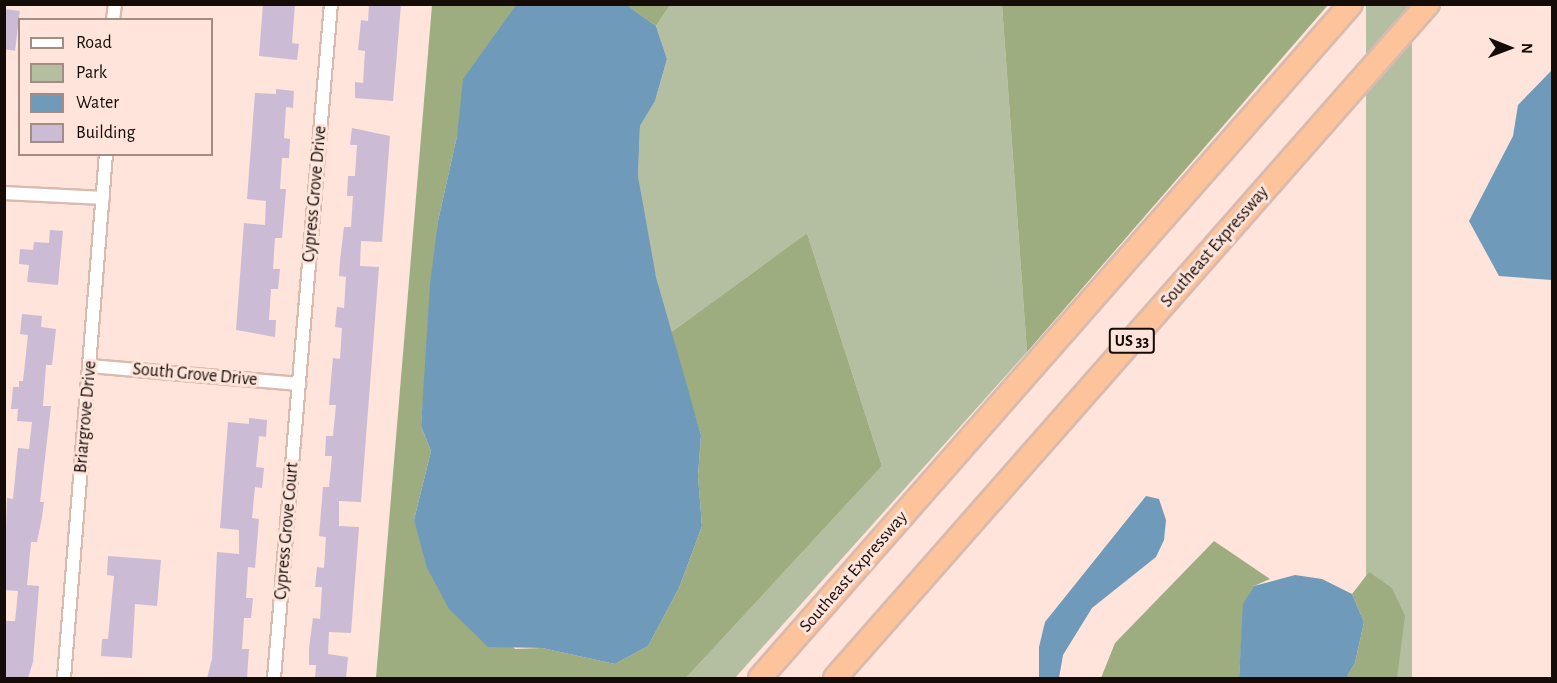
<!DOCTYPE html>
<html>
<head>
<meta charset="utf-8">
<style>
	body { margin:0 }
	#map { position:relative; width:1557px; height:683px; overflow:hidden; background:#fee4da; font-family:"Alegreya Sans",sans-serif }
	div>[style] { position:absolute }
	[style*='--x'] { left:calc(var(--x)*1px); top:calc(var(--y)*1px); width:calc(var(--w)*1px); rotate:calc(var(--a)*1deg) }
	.green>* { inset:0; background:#b4bfa1; transform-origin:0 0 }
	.forest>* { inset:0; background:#9dad7f }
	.water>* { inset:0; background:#709aba }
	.building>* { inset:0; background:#cbbbd5; transform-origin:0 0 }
	.roads { filter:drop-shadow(2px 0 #d9baae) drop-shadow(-2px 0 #d9baae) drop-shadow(0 2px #d9baae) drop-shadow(0 -2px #d9baae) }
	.minor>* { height:12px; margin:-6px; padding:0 6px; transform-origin:6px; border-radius:6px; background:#fff }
	.motorway>* { height:22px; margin:-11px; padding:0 11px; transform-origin:11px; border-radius:11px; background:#fdc39b }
	span { translate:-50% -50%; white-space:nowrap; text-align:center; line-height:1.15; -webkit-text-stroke:6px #fee4da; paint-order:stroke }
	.shield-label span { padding:2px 4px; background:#fee4da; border:2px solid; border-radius:4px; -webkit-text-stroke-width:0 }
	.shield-label { font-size:16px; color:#150b07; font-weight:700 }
	.street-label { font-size:18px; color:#150b07 }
	.frame { position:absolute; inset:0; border:6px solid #150b07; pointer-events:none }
	.legend { position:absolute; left:18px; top:18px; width:195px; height:138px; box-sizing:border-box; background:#fee4da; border:2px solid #a18d86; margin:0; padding:8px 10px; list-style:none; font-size:18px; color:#150b07 }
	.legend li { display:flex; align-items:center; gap:12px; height:30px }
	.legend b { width:30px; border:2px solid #a18d86 }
	.north { position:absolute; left:1479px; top:18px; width:60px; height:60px; -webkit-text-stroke:4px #fee4da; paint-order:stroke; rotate:91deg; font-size:16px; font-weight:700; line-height:24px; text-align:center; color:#150b07 }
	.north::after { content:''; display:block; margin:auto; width:21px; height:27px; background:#150b07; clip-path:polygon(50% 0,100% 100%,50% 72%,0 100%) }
</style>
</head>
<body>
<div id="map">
	<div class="green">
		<i style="clip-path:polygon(670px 5px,1002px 5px,1027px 352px,735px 678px,686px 678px,882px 466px,807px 233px,670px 333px,648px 245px,638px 176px,640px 126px,655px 101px,667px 59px,656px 26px)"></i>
		<i style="left:1366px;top:5px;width:46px;height:896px"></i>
	</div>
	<div class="forest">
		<i style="clip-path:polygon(432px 5px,517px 5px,493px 40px,457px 136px,438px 221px,421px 426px,431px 451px,414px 520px,515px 649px,542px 648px,615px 664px,648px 646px,679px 588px,702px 526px,698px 476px,701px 435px,670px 333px,807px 233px,882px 466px,686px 678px,376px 678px)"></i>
		<i style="clip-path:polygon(627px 5px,670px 5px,656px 26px)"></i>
		<i style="clip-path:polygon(1002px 5px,1328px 5px,1027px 352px)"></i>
		<i style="clip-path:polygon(1214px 541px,1270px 579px,1254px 586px,1244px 604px,1239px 678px,1101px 678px,1115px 643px)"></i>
		<i style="clip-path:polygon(1369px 572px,1392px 588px,1405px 616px,1397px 678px,1346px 678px,1355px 663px,1364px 622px,1352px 594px)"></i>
	</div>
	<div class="water">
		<i style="clip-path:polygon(517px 4px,627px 5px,656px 26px,667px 59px,655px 101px,640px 126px,638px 176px,656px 277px,701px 435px,698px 476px,702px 526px,679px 588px,648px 646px,615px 664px,542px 648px,488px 647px,449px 609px,427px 568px,414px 520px,431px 451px,421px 426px,430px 284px,438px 221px,457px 136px,463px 79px)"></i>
		<i style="clip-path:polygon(1552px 70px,1552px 280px,1499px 276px,1469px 221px,1513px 136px,1518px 105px)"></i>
		<i style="clip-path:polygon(1146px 496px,1159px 499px,1166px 520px,1164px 540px,1156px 557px,1092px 608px,1063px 655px,1059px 678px,1039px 678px,1039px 647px,1045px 622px)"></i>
		<i style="clip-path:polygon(1295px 575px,1322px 579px,1352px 594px,1364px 622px,1355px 663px,1346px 678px,1239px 678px,1243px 604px,1254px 586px)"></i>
	</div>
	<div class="building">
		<i style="clip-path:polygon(263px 4px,295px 4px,292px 43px,299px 44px,297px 60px,259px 56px)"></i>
		<i style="clip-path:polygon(369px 4px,401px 4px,393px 101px,355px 98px,355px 82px,363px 83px,365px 51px,358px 50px,361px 20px,368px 21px)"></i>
		<i style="left:4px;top:9px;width:16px;height:40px;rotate:7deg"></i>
		<i style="clip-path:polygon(276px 89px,294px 91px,293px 108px,286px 107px,284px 138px,290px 139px,289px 158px,282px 158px,280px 189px,286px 189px,282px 238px,275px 238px,273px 269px,280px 269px,278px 289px,271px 289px,269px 320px,276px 320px,275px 337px,236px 330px,244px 223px,265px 225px,266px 201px,247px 199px,255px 93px,276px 94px)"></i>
		<i style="clip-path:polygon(352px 128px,390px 136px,382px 242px,361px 241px,360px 266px,379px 267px,361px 502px,339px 501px,339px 526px,359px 527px,351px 633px,329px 632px,328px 654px,348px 657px,346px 678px,315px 678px,316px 665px,309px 665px,309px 648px,313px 618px,320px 619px,322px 587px,315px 587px,317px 567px,324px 568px,326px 537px,319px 536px,323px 487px,329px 487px,332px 456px,325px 456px,326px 436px,333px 436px,336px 405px,329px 405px,330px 391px,333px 358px,340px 359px,342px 328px,335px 327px,337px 307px,344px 308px,346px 277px,339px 276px,340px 260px,344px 227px,351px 227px,353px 196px,347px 196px,348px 176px,355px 176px,357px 145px,350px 145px)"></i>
		<i style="clip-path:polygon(50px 230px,63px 231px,58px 285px,27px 282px,29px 265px,19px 264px,20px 249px,33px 250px,34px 242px,49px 243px)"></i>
		<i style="clip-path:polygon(22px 314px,42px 316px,41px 327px,56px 329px,52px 365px,46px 365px,43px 406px,51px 406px,40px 502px,44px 502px,42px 517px,37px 542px,31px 542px,27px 585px,39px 586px,33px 662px,28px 678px,4px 678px,4px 621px,15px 621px,18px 591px,4px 590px,7px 498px,13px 499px,18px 448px,29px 449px,32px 422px,17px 421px,18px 409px,11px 409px,13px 387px,19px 387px,19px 381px,23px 381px,28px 335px,20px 334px)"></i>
		<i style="clip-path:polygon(249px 418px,267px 420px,266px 437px,259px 436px,256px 467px,264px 468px,262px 488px,255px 487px,252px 518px,259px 519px,255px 568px,248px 567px,246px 598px,253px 598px,251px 618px,244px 618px,242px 649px,249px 649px,247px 678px,207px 678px,212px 659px,217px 552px,239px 554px,239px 530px,220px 528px,228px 422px,249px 424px)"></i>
		<i style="clip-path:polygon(108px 556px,161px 560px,157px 606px,135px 604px,132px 658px,101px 656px,102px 639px,108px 639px,114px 576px,107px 575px)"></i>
	</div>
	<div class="roads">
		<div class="minor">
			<i style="--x:113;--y:20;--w:16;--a:-83"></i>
			<i style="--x:4;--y:193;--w:99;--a:2.9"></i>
			<i style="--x:90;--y:366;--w:210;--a:4.9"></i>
			<i style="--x:64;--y:678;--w:526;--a:-85.42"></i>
			<i style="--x:274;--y:678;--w:676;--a:-85.17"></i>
		</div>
		<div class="motorway">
			<i style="--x:760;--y:678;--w:896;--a:-48.75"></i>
			<i style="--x:835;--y:678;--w:898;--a:-48.66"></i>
		</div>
	</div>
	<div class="shield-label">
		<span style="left:1132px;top:341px">US 33</span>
	</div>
	<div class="street-label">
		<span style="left:315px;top:194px;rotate:-85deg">Cypress Grove Drive</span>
		<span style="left:1215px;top:247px;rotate:-49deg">Southeast Expressway</span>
		<span style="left:195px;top:375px;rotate:5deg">South Grove Drive</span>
		<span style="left:86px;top:417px;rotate:-85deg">Briargrove Drive</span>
		<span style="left:287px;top:531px;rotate:-85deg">Cypress Grove Court</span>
		<span style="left:854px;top:572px;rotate:-49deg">Southeast Expressway</span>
	</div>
	<div class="frame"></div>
	<ul class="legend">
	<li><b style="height:8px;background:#fff"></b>Road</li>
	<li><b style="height:16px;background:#b4bfa1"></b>Park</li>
	<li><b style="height:16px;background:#709aba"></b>Water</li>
	<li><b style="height:16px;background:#cbbbd5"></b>Building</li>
	</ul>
	<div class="north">N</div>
</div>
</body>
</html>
